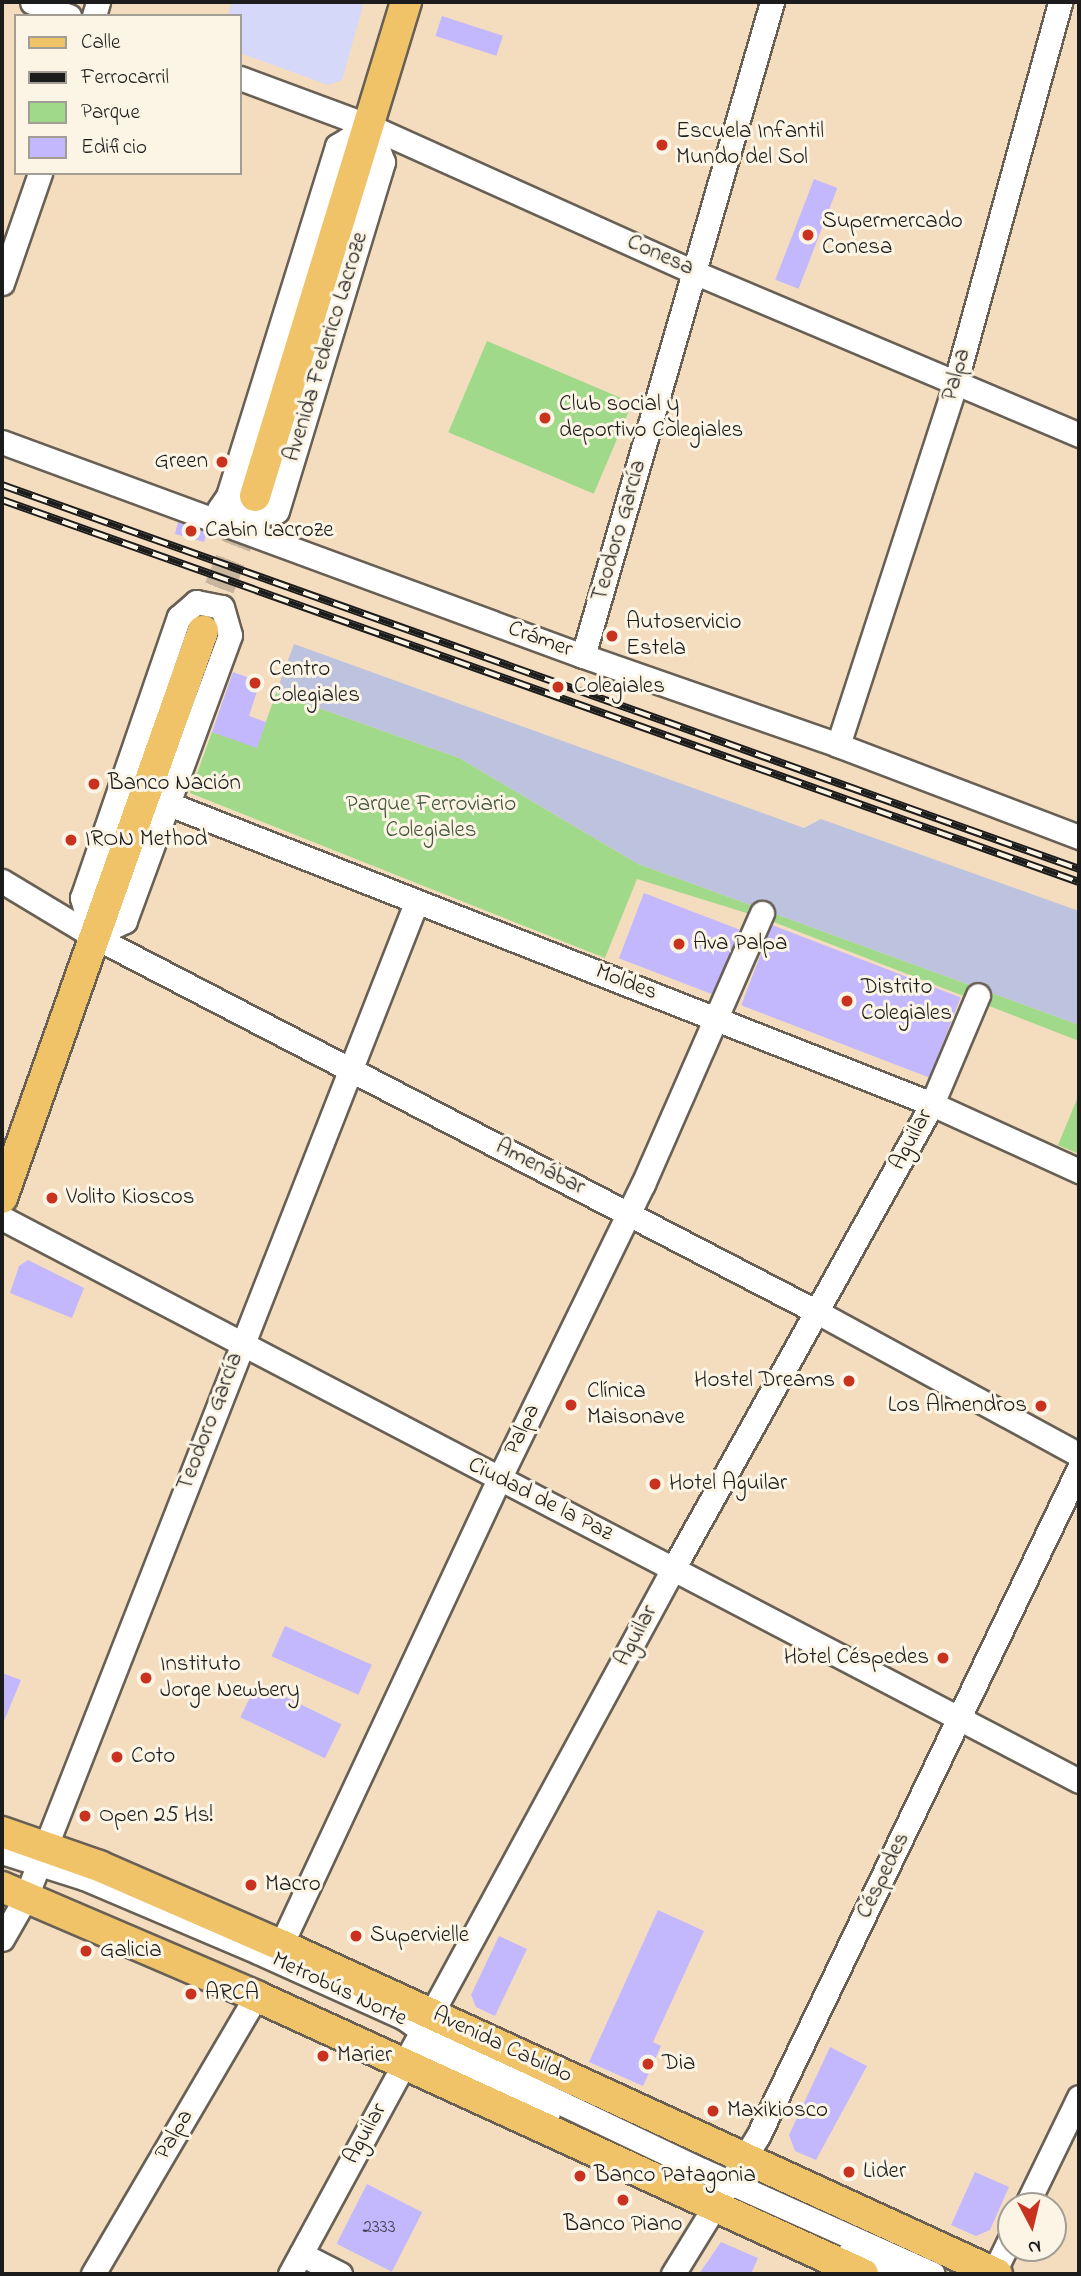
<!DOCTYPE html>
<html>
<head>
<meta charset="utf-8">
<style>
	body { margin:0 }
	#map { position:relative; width:1081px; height:2276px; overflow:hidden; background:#f4ddbf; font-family:"Indie Flower",sans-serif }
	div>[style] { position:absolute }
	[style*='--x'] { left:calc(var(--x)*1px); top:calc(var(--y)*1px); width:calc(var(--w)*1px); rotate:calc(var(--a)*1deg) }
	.built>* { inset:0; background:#d5d8f9 }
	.industrial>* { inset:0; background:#bdc3de }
	.green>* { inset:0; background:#a1d98b; transform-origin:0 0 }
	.building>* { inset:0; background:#c3b7fe; transform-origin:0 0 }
	.major-tunnel>* { height:30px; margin-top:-15px; transform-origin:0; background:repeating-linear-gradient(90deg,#c9b69e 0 30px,transparent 0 45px) }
	.roads { filter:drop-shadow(2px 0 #686055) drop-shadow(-2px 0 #686055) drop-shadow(0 2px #686055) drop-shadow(0 -2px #686055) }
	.minor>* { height:23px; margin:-11.5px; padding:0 11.5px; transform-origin:11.5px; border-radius:11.5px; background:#fff }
	.major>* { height:30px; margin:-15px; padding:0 15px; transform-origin:15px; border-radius:15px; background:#f0c369 }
	.rail>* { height:8px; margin-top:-4px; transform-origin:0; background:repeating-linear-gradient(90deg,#fcf5e5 0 16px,#1c1c1c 0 32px); box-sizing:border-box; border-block:2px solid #1c1c1c }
	.dots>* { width:19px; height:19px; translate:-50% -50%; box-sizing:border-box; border:4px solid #fcf5e5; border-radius:50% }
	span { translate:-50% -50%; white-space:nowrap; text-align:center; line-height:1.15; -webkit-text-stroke:6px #fcf5e5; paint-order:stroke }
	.number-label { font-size:19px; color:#464354 }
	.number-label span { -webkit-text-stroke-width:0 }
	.poi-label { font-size:23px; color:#1c1c1c }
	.left { translate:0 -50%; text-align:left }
	.right { translate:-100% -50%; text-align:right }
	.street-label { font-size:23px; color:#1c1c1c }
	.park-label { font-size:23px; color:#44553d }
	.frame { position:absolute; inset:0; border:4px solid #1c1c1c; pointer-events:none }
	.legend { position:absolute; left:14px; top:14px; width:228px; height:161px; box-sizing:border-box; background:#fcf5e5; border:2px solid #a29e95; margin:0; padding:9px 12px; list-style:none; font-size:21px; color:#1c1c1c }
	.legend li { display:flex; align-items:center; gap:14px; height:35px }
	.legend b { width:35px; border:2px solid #a29e95 }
	.north { position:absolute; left:997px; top:2192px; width:70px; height:70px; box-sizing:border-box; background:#fcf5e5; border:2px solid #a29e95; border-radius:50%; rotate:173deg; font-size:19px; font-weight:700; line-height:28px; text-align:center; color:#1c1c1c }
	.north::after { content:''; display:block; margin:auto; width:24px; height:32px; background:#c8321e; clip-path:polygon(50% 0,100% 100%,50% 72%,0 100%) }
</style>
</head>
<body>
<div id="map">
	<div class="built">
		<i style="clip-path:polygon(232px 2px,364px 2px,342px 80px,328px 85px,240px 53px,240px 16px,228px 16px)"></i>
	</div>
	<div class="industrial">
		<i style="clip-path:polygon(294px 644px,804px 828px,821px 819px,1079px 911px,1079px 1025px,638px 864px,459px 758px,276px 693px)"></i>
	</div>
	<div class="green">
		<i style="left:487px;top:341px;width:158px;height:99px;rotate:23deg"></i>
		<i style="clip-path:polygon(276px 693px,459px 758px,638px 864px,1079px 1025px,1079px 1041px,766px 919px,637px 879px,605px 958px,190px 793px,212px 732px,257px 747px)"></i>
		<i style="clip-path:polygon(1079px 1094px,1079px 1154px,1058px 1145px)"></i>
	</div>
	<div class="building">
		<i style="left:442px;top:16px;width:64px;height:21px;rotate:18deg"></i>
		<i style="left:814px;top:179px;width:25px;height:108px;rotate:21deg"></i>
		<i style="clip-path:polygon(178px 522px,207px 532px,204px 542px,175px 534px)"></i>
		<i style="clip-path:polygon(233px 672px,260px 682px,249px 716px,266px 722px,257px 748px,212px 732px)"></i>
		<i style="left:644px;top:893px;width:102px;height:70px;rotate:21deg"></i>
		<i style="left:772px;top:925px;width:202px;height:86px;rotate:21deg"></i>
		<i style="clip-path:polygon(28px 1260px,84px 1288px,72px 1318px,10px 1293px,19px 1266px)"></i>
		<i style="left:285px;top:1626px;width:95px;height:33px;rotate:24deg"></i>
		<i style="clip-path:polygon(2px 1673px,21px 1680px,2px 1726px)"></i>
		<i style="left:257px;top:1683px;width:94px;height:38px;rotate:26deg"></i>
		<i style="clip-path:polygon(658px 1910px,704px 1931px,653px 2042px,661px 2046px,643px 2086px,589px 2062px)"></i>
		<i style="clip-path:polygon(499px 1936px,527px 1949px,495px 2016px,476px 2007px,471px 1995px)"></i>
		<i style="clip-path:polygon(830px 2047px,867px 2066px,816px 2160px,795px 2151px,789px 2135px)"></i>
		<i style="clip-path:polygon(975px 2172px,1009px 2187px,990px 2230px,976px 2236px,951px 2225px)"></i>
		<i style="left:367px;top:2184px;width:62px;height:67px;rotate:27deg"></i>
		<i style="clip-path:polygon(721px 2242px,758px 2258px,751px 2274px,699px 2274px)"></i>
	</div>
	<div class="major-tunnel">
		<i style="--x:203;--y:630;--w:135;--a:-68.7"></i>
	</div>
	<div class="roads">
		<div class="minor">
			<i style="--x:32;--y:2;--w:40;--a:21"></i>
			<i style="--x:94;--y:16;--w:15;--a:-74"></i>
			<i style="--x:240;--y:78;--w:138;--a:20.4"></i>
			<i style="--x:369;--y:126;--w:359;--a:24.2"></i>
			<i style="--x:696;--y:273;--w:416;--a:22.9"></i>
			<i style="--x:2;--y:283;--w:116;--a:-70.9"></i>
			<i style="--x:2;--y:442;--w:619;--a:20.22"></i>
			<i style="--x:583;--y:656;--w:270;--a:19.2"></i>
			<i style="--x:838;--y:745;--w:258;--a:20.9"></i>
			<i style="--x:228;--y:496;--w:28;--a:46"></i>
			<i style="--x:247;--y:516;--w:30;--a:-9"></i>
			<i style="--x:277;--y:511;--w:365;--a:-73.1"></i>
			<i style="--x:383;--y:162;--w:39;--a:-111"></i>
			<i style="--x:219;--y:509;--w:16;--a:-55"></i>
			<i style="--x:228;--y:496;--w:367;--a:-72.7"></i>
			<i style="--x:337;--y:146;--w:38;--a:-32"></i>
			<i style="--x:196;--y:602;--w:26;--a:11"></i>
			<i style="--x:222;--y:607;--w:29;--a:74"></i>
			<i style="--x:230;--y:635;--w:305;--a:110.2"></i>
			<i style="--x:125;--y:921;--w:35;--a:155"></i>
			<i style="--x:93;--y:936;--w:40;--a:-106"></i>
			<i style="--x:82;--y:898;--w:297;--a:-71"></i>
			<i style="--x:179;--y:617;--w:23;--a:-41"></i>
			<i style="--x:583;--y:656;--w:681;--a:-73.88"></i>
			<i style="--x:838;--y:745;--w:379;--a:-72"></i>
			<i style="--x:955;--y:384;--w:396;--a:-74.6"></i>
			<i style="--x:169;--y:804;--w:820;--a:21.46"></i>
			<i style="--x:932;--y:1104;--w:162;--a:24.5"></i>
			<i style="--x:2;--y:881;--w:106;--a:31.1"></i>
			<i style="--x:93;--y:936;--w:818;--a:27.44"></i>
			<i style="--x:819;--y:1313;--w:296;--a:28.6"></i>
			<i style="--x:2;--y:1218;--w:1215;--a:27.6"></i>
			<i style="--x:2;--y:1852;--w:86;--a:17.6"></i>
			<i style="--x:84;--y:1878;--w:189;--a:23"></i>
			<i style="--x:258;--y:1952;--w:160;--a:24.3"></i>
			<i style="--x:404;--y:2018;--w:52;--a:35.5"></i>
			<i style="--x:446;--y:2048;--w:284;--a:25.5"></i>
			<i style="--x:702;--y:2170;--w:253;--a:24.2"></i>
			<i style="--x:2;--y:1939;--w:46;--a:-60.1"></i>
			<i style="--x:25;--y:1899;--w:1070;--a:-68.57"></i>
			<i style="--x:281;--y:1945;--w:514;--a:-64.93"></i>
			<i style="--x:499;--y:1479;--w:328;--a:-64"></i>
			<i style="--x:643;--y:1184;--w:296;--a:-66.3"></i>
			<i style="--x:420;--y:2049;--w:143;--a:26.6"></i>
			<i style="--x:1026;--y:2206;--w:121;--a:-64.1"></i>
			<i style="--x:849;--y:2253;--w:50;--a:25"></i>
			<i style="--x:301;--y:2254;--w:44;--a:27.1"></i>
			<i style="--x:93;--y:2274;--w:322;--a:-59.6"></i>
			<i style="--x:290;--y:2274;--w:802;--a:-61.49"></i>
			<i style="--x:673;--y:1569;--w:532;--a:-60.88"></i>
			<i style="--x:932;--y:1104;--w:118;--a:-67.1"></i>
			<i style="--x:673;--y:2274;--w:162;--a:-58.4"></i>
			<i style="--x:758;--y:2136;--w:741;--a:-64.33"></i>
			<i style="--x:993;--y:2274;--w:41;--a:-64.1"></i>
		</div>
		<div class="major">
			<i style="--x:255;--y:496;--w:517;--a:-73"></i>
			<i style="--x:2;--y:1198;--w:602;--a:-70.48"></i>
			<i style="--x:2;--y:1832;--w:103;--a:19.3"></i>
			<i style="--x:99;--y:1866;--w:198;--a:23.5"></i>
			<i style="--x:281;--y:1945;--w:788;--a:24.68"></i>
			<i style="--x:2;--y:1887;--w:276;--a:23.2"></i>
			<i style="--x:256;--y:1996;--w:668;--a:24.61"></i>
		</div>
	</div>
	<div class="rail">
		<i style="--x:2;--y:485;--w:1143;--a:19.62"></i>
		<i style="--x:2;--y:500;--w:1143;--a:19.53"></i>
	</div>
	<div class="dots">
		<i style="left:662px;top:145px;background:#c8321e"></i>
		<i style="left:808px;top:235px;background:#c8321e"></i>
		<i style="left:545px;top:418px;background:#c8321e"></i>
		<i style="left:222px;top:462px;background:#c8321e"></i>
		<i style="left:191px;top:531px;background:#c8321e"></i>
		<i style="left:612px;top:636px;background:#c8321e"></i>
		<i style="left:255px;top:683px;background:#c8321e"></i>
		<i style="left:558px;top:687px;background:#c8321e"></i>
		<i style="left:94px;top:784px;background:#c8321e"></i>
		<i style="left:71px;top:840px;background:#c8321e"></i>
		<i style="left:679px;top:944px;background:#c8321e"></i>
		<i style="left:847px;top:1001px;background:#c8321e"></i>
		<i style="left:52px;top:1198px;background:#c8321e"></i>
		<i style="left:849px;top:1381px;background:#c8321e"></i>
		<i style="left:571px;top:1405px;background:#c8321e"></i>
		<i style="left:1041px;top:1406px;background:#c8321e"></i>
		<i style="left:655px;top:1484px;background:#c8321e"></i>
		<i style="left:943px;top:1658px;background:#c8321e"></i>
		<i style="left:146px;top:1678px;background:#c8321e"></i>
		<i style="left:117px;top:1757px;background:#c8321e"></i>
		<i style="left:85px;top:1816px;background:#c8321e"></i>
		<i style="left:251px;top:1885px;background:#c8321e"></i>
		<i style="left:356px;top:1936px;background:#c8321e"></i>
		<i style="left:86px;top:1951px;background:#c8321e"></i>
		<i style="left:191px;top:1994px;background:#c8321e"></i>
		<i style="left:323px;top:2056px;background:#c8321e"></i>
		<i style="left:648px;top:2064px;background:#c8321e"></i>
		<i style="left:713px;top:2111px;background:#c8321e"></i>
		<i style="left:849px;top:2172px;background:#c8321e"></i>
		<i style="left:580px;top:2176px;background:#c8321e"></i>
		<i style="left:623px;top:2200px;background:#c8321e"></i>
	</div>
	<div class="number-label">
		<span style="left:379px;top:2228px">2333</span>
	</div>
	<div class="poi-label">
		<span class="left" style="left:676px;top:145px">Escuela Infantil<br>Mundo del Sol</span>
		<span class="left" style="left:822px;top:235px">Supermercado<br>Conesa</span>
		<span class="left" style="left:559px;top:418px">Club social y<br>deportivo Colegiales</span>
		<span class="right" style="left:208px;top:462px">Green</span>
		<span class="left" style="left:205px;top:531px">Cabin Lacroze</span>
		<span class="left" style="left:626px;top:636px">Autoservicio<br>Estela</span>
		<span class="left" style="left:269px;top:683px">Centro<br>Colegiales</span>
		<span class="left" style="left:574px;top:687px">Colegiales</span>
		<span class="left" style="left:108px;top:784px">Banco Nación</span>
		<span class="left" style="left:85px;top:840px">IRON Method</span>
		<span class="left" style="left:693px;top:944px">Ava Palpa</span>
		<span class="left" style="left:861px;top:1001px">Distrito<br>Colegiales</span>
		<span class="left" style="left:66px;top:1198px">Volito Kioscos</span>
		<span class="right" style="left:835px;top:1381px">Hostel Dreams</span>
		<span class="left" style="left:587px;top:1405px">Clínica<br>Maisonave</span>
		<span class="right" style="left:1027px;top:1406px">Los Almendros</span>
		<span class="left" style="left:669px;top:1484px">Hotel Aguilar</span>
		<span class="right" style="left:929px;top:1658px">Hotel Céspedes</span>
		<span class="left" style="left:160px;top:1678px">Instituto<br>Jorge Newbery</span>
		<span class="left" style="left:131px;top:1757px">Coto</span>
		<span class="left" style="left:99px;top:1816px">Open 25 Hs!</span>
		<span class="left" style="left:265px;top:1885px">Macro</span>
		<span class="left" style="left:370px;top:1936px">Supervielle</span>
		<span class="left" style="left:100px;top:1951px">Galicia</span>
		<span class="left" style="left:205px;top:1994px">ARCA</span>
		<span class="left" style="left:337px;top:2056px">Marier</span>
		<span class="left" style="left:662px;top:2064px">Dia</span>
		<span class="left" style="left:727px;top:2111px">Maxikiosco</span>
		<span class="left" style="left:863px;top:2172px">Lider</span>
		<span class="left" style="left:594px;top:2176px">Banco Patagonia</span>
		<span style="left:623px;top:2225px">Banco Piano</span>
	</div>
	<div class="street-label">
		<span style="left:660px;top:256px;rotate:24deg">Conesa</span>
		<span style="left:327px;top:347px;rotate:-73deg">Avenida Federico Lacroze</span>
		<span style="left:957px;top:375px;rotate:-74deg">Palpa</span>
		<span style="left:620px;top:531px;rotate:-74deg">Teodoro García</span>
		<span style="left:540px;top:640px;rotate:20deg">Crámer</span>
		<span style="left:626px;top:983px;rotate:21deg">Moldes</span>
		<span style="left:912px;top:1140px;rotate:-62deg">Aguilar</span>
		<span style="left:540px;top:1168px;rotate:27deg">Amenábar</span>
		<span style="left:211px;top:1422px;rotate:-69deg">Teodoro García</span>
		<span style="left:523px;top:1430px;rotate:-64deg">Palpa</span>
		<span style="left:540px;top:1500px;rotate:27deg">Ciudad de la Paz</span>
		<span style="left:637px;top:1636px;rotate:-62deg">Aguilar</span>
		<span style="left:884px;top:1876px;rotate:-64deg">Céspedes</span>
		<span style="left:339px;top:1990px;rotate:25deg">Metrobús Norte</span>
		<span style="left:502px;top:2046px;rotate:25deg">Avenida Cabildo</span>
		<span style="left:366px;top:2134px;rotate:-61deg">Aguilar</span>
		<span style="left:175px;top:2135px;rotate:-60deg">Palpa</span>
	</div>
	<div class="park-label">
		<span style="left:431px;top:818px">Parque Ferroviario<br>Colegiales</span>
	</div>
	<div class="frame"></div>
	<ul class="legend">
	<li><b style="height:9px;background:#f0c369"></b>Calle</li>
	<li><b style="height:9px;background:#1c1c1c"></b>Ferrocarril</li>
	<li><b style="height:19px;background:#a1d98b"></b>Parque</li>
	<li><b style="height:19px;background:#c3b7fe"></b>Edificio</li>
	</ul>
	<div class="north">N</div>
</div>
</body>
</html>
